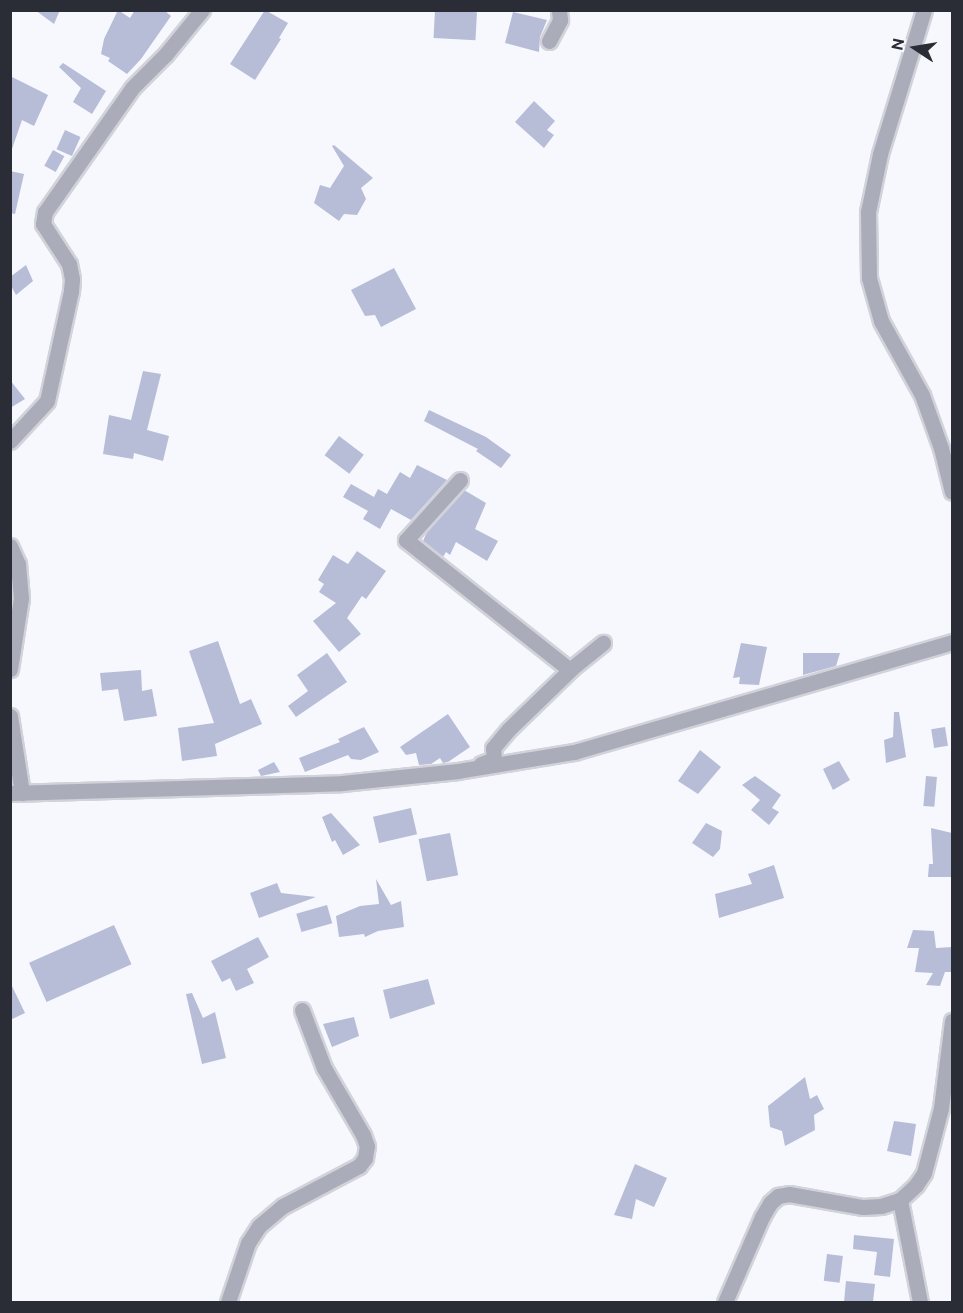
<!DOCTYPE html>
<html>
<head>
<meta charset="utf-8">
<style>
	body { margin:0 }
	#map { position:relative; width:963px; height:1313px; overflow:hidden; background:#f7f8fe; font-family:Ubuntu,sans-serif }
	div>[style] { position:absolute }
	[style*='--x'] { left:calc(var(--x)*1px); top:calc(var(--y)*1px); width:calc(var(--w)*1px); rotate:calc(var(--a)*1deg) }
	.building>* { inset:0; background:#b7bcd7; transform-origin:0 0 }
	.roads { filter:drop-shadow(2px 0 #d2d3da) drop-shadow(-2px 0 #d2d3da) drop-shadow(0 2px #d2d3da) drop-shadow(0 -2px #d2d3da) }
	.minor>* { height:15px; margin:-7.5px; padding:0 7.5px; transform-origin:7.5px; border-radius:7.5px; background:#aaacb9 }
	span { translate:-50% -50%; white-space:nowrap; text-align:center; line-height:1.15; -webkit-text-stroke:4.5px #f7f8fe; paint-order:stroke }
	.frame { position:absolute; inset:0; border:12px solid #2a2c36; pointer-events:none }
	.north { position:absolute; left:885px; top:18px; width:60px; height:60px; -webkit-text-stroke:4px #f7f8fe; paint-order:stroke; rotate:282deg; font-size:16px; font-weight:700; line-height:24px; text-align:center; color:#2a2c36 }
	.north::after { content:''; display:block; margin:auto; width:21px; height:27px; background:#2a2c36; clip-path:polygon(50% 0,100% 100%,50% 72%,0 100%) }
</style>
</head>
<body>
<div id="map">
	<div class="building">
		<i style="clip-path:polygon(35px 10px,60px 10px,54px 24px)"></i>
		<i style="clip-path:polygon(118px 10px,130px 18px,135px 10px,164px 10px,171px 16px,141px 59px,127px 74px,108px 61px,110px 58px,101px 54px,104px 39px)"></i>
		<i style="clip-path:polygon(265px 10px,288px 23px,279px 38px,281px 39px,255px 80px,230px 64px)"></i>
		<i style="left:435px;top:10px;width:42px;height:28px;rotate:3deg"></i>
		<i style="clip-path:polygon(513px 12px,547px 20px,540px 37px,539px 52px,505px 43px)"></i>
		<i style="clip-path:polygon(63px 63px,106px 91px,92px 114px,73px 102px,81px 88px,59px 67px)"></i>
		<i style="clip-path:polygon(10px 76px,48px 95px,34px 126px,22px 120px,12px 149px)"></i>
		<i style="clip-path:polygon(534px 101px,555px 121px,547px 130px,554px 135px,544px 148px,515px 122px)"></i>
		<i style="left:65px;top:130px;width:17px;height:21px;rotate:24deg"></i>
		<i style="clip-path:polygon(334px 145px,373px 178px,361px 188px,366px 199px,357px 215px,344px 214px,339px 221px,314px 203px,320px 185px,330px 188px,344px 166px,332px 146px)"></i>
		<i style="left:53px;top:150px;width:13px;height:18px;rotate:29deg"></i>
		<i style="clip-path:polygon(10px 171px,24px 174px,15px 214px,10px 213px)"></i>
		<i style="clip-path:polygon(26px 265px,33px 281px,16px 295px,10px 284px,10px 277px)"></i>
		<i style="clip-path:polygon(394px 268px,416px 309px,381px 327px,375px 315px,365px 316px,351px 290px)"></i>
		<i style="clip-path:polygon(143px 371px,161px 374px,147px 430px,169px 436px,163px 461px,134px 453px,133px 459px,103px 454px,109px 415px,131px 420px)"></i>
		<i style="clip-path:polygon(10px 380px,25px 399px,10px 408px)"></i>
		<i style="clip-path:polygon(429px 410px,486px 437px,511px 455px,501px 468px,476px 451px,478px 449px,424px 421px)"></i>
		<i style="left:339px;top:436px;width:31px;height:24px;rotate:37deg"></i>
		<i style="clip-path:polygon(417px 465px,447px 480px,411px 520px,391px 509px,380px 529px,363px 519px,368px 511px,343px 497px,351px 484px,374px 497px,378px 489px,387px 494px,400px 472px,410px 478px)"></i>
		<i style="clip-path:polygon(464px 490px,486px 503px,475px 529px,498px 541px,487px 561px,456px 542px,450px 555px,446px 552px,443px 557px,423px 541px,428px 530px)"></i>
		<i style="clip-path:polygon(357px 551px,386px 571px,366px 599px,362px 596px,347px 618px,361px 634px,339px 652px,313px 621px,336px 603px,319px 592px,324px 584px,318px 580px,333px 555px,348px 564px)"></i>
		<i style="clip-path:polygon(218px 641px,240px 704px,251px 699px,262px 724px,215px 744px,217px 756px,182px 761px,178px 728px,214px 723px,189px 651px)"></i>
		<i style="clip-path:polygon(741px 643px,767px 647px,759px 685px,739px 684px,740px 677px,733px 678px)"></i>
		<i style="clip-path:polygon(327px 653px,347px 682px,296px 717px,288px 706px,308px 691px,297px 675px)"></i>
		<i style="clip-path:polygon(803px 653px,840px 653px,836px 666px,803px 675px)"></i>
		<i style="clip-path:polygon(141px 670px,142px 691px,152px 689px,157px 716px,124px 721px,118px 689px,102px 691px,100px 673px)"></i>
		<i style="clip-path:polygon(894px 712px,899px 712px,906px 757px,886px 763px,884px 740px,893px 737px)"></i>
		<i style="clip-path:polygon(448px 714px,470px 747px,448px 762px,443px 763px,440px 758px,431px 764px,419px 765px,416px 753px,406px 755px,400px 747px)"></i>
		<i style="clip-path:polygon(364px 727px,379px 752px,361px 760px,351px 759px,348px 755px,305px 772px,299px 758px,340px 742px,338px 739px)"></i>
		<i style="left:945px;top:727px;width:19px;height:14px;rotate:81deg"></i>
		<i style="clip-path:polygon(700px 750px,721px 767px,698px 794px,678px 781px)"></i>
		<i style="clip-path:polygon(839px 761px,850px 780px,833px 790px,823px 769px)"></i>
		<i style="clip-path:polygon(274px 762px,280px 772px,261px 776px,258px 770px)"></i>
		<i style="clip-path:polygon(755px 776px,781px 795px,772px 808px,779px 812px,769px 825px,751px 810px,760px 800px,742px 785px)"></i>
		<i style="left:926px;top:776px;width:11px;height:30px;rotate:5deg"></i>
		<i style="left:411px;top:808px;width:27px;height:39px;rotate:77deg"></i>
		<i style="clip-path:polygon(331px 813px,360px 845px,343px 855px,335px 840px,332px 842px,322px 817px)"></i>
		<i style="clip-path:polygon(706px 823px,722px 831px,720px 849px,713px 857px,692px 843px)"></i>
		<i style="clip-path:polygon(931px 828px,952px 833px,952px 877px,928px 877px,929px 864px,933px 864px)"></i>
		<i style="left:450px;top:833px;width:43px;height:32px;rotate:79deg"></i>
		<i style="clip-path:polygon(774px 865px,784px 898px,719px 918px,715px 894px,752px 884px,748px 874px)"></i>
		<i style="clip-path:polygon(376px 879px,391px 905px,401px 901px,404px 927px,378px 931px,365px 937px,364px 934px,339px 937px,336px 916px,360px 906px,379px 904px)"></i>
		<i style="clip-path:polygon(277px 883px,281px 893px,316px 897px,259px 918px,250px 893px)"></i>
		<i style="left:327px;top:905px;width:19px;height:32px;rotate:74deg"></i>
		<i style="left:114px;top:925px;width:43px;height:93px;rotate:66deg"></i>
		<i style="clip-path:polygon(913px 930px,934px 931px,936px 948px,952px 947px,952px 972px,945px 972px,940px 986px,926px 985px,933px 973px,915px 972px,919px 948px,907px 948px)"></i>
		<i style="clip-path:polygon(258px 937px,269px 957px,247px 969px,254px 983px,236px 991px,230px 978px,222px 982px,211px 961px)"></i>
		<i style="clip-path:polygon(428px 979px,435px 1004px,390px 1019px,383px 990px)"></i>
		<i style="clip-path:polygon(10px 982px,25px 1013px,10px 1020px)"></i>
		<i style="clip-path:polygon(192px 993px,203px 1018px,215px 1012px,226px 1058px,202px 1064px,186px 994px)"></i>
		<i style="clip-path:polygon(354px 1017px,359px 1036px,332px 1047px,323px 1024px)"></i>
		<i style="clip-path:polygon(805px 1077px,810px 1099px,817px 1095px,824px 1109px,814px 1115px,815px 1130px,785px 1146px,782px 1131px,770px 1127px,768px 1106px)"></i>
		<i style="clip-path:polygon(894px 1121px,916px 1124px,911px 1156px,887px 1151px)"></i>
		<i style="clip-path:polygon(635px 1164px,667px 1178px,654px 1207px,636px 1199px,632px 1219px,614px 1215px)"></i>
		<i style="clip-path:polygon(854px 1235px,894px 1239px,890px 1277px,874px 1275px,877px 1252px,853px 1249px)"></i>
		<i style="left:827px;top:1254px;width:16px;height:27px;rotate:7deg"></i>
		<i style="clip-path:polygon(846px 1281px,875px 1284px,873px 1302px,844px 1302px)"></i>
	</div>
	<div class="roads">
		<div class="minor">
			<i style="--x:924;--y:10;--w:151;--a:107"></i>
			<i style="--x:880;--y:154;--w:59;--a:101.7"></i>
			<i style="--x:868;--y:212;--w:66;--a:89.1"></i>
			<i style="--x:869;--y:278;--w:45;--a:74.4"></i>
			<i style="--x:881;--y:321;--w:85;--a:61"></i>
			<i style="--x:922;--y:395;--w:56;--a:70.3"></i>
			<i style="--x:941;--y:448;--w:45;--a:76"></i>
			<i style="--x:549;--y:41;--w:24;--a:-62"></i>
			<i style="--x:560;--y:20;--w:10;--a:-96"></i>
			<i style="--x:10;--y:441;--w:54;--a:-47.2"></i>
			<i style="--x:47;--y:401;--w:113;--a:-77.7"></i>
			<i style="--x:71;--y:291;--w:12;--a:-85"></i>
			<i style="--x:72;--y:279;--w:15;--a:-101"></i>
			<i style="--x:69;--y:264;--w:48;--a:-123"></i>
			<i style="--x:43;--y:224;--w:12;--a:-81"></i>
			<i style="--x:45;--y:212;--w:151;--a:-54.9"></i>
			<i style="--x:132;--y:88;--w:48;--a:-45"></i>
			<i style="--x:166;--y:54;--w:57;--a:-50.7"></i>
			<i style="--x:460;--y:480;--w:81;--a:132"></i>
			<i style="--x:406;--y:540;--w:209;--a:38.4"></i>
			<i style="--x:10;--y:546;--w:20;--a:66"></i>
			<i style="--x:18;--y:564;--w:34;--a:85"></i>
			<i style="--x:21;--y:598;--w:72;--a:98.8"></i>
			<i style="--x:10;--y:716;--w:78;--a:81.1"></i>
			<i style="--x:481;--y:764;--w:14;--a:-21"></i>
			<i style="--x:494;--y:759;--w:11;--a:-95"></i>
			<i style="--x:493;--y:748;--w:23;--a:-50"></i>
			<i style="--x:508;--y:730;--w:89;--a:-44.1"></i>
			<i style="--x:572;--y:668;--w:40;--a:-39"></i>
			<i style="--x:10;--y:793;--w:332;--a:-1.7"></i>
			<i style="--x:342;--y:783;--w:117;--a:-5.9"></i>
			<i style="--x:458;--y:771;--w:118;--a:-9.3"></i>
			<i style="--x:574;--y:752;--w:394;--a:-16.2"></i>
			<i style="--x:900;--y:1200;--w:104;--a:78.9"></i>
			<i style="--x:228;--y:1302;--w:62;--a:-71.3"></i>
			<i style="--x:248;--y:1243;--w:20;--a:-57"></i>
			<i style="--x:259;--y:1226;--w:31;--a:-40"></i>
			<i style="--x:283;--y:1206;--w:86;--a:-27.8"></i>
			<i style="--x:359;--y:1166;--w:10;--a:-53"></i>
			<i style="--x:365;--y:1158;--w:12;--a:-81"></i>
			<i style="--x:367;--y:1146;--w:12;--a:-110"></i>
			<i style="--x:363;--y:1135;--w:78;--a:-120.2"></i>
			<i style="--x:324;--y:1068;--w:62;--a:-110.8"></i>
			<i style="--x:725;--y:1302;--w:93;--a:-66.5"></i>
			<i style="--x:762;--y:1217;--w:16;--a:-60"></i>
			<i style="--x:770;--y:1203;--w:11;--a:-41"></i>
			<i style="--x:778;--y:1196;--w:11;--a:-10"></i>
			<i style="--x:789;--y:1194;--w:75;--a:10"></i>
			<i style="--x:863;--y:1207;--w:18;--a:-3"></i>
			<i style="--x:881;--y:1206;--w:20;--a:-18"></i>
			<i style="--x:900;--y:1200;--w:22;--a:-43"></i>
			<i style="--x:916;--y:1185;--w:14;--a:-56"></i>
			<i style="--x:924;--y:1173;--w:67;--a:-75.3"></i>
			<i style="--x:941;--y:1108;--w:88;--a:-82.8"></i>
		</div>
	</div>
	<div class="frame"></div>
	<div class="north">N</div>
</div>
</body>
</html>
